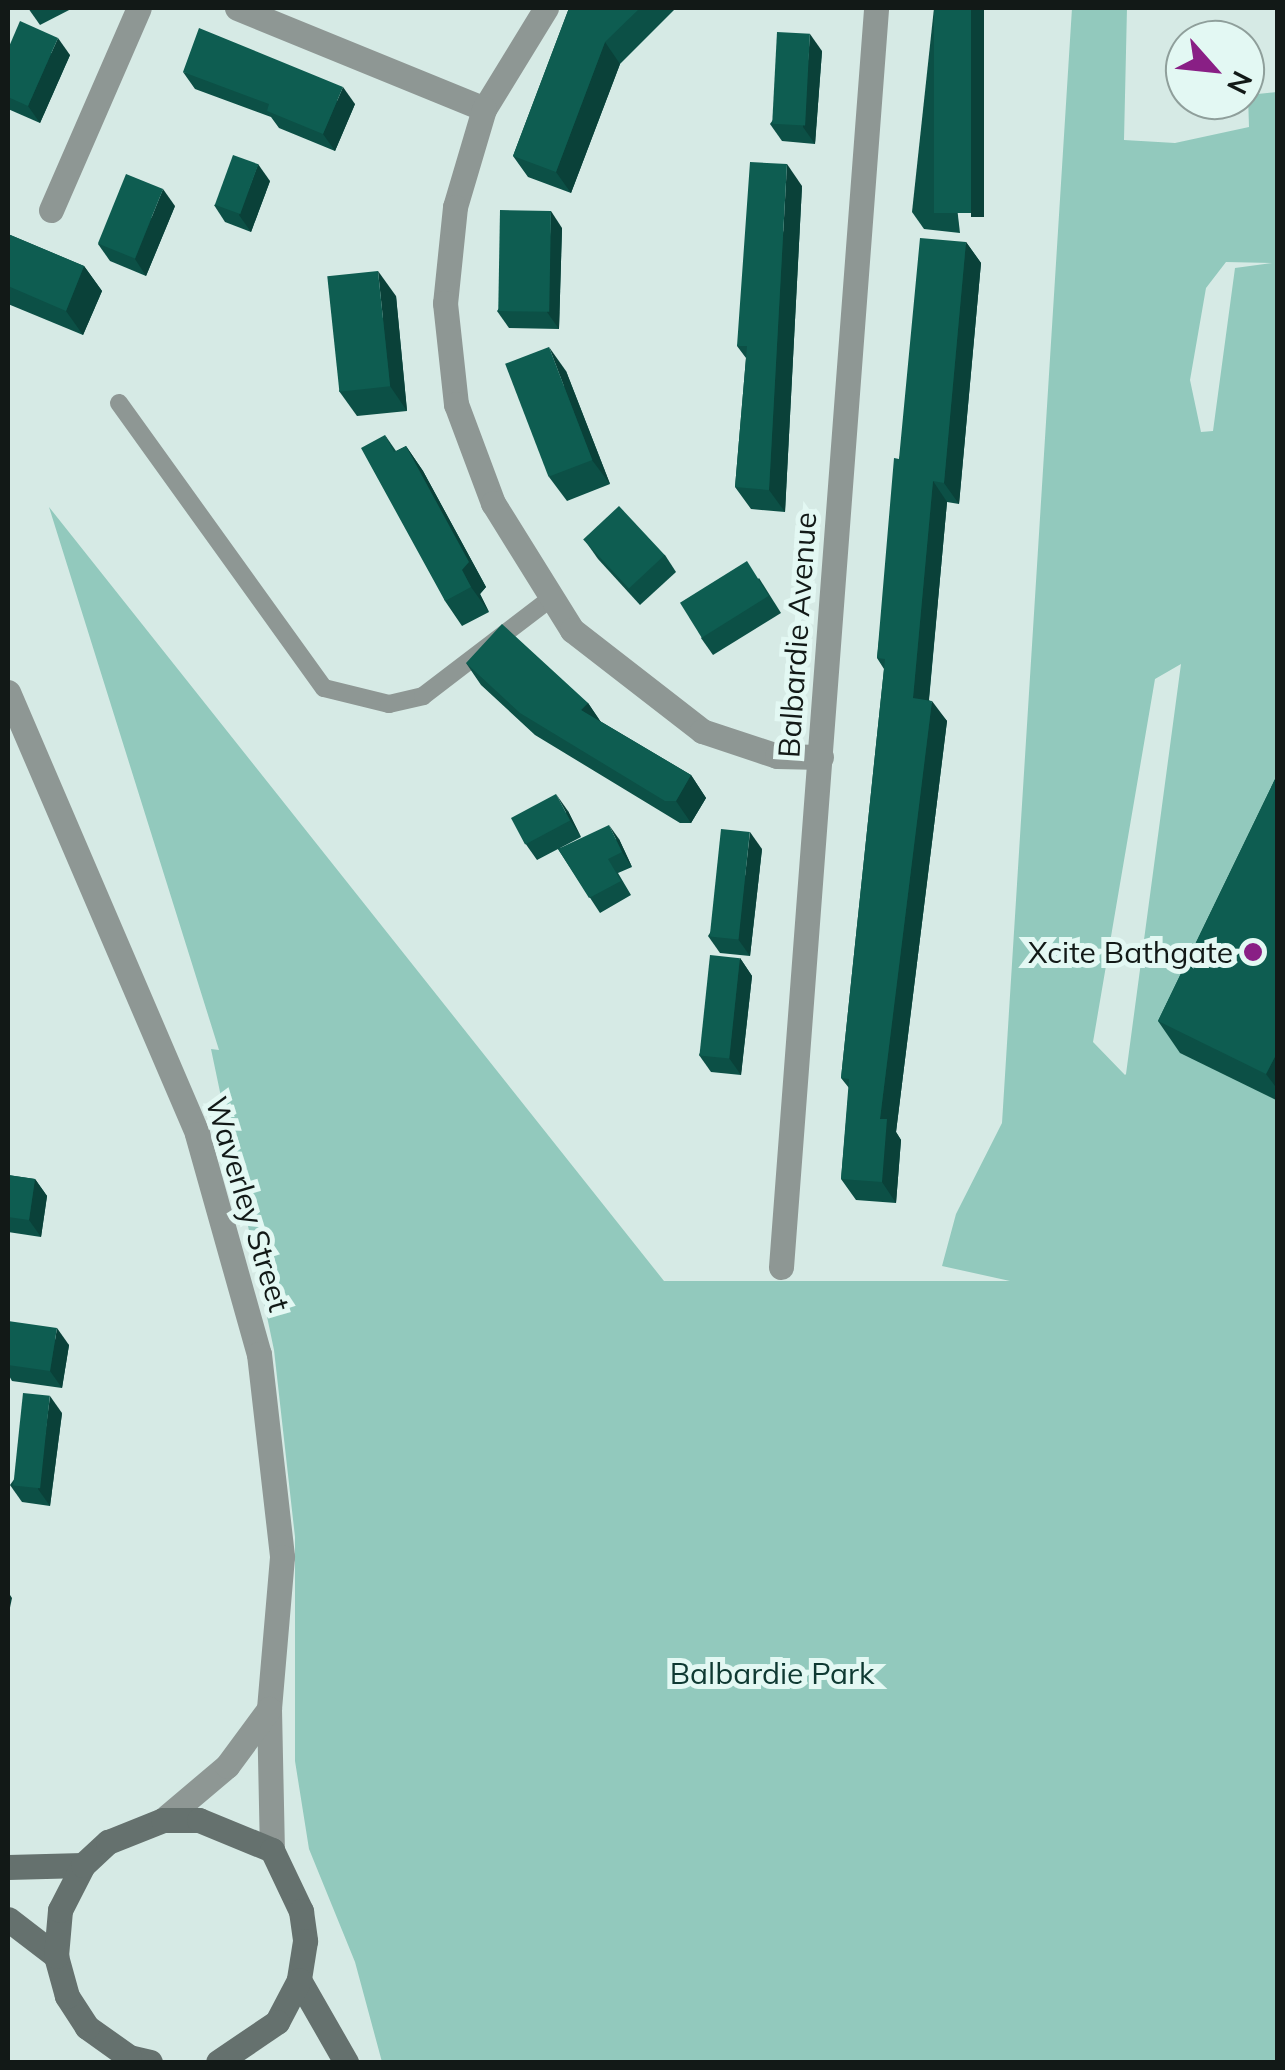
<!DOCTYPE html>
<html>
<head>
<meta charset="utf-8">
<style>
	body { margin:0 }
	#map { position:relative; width:1285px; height:2070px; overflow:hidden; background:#d6eae5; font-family:Mulish,sans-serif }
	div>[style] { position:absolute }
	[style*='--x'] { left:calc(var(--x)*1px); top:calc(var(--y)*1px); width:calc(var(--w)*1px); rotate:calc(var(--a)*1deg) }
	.green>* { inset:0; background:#92c9bd }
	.lane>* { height:18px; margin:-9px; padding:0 9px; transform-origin:9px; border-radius:9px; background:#8e9794 }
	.street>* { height:25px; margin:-12.5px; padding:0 12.5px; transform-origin:12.5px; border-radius:12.5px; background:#8e9794 }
	.secondary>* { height:25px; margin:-12.5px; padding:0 12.5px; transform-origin:12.5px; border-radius:12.5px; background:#65716e }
	.wall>* { inset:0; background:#0c5046 }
	.shaded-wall>* { inset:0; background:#0a4139; transform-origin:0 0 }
	.building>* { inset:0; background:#0e5d51; transform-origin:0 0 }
	.dots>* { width:28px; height:28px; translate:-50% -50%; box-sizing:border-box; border:5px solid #e3f8f3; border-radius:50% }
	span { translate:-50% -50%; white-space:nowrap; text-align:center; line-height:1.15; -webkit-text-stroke:10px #e3f8f3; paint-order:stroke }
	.street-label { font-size:30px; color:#121917 }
	.poi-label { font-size:30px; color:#121917 }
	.right { translate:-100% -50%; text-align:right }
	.park-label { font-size:30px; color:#0e3932 }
	.frame { position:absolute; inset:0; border:10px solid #121917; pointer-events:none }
	.north { position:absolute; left:1165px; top:20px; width:100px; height:100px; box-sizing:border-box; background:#e3f8f3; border:2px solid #8f9f9b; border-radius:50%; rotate:117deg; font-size:28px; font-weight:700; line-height:40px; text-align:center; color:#121917 }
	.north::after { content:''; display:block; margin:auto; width:35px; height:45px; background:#891f85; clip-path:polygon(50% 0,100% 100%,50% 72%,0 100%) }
</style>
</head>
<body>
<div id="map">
	<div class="green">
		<i style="clip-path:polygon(evenodd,1072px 8px,1127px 8px,1124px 140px,1175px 143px,1249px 127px,1248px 95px,1277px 92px,1277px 2062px,382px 2062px,355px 1962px,309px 1849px,295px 1761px,295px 1537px,274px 1350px,211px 1049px,219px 1050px,49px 507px,664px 1281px,1010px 1281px,942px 1266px,956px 1214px,1002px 1123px,1072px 8px,1226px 262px,1272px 263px,1235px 268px,1213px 431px,1201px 432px,1190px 380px,1206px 288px,1226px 262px,1072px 8px,1181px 664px,1126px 1074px,1125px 1075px,1093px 1042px,1155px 679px,1181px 664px)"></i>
	</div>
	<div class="lane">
		<i style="--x:119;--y:403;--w:351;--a:54.3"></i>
		<i style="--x:324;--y:688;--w:67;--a:13.8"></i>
		<i style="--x:389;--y:704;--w:35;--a:-13"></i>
		<i style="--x:423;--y:696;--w:160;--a:-37.4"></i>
	</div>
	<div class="street">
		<i style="--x:237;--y:8;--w:267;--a:22.2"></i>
		<i style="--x:546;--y:8;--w:119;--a:121.5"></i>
		<i style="--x:484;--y:109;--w:102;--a:106.5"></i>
		<i style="--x:455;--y:207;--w:97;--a:95.9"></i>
		<i style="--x:445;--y:303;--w:102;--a:83.8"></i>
		<i style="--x:456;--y:404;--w:106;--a:69.5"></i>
		<i style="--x:493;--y:503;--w:150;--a:58.1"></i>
		<i style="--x:572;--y:630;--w:165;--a:37.8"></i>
		<i style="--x:702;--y:731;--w:79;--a:18.4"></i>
		<i style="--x:777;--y:756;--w:44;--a:1.3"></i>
		<i style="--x:51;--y:210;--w:220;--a:-66.5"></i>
		<i style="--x:8;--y:692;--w:481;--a:66.8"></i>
		<i style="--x:197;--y:1134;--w:229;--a:74.3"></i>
		<i style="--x:259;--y:1354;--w:204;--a:83.5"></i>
		<i style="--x:282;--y:1557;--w:153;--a:94.9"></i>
		<i style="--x:269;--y:1709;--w:141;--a:88.8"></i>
		<i style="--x:781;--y:1267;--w:1263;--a:-85.68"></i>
		<i style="--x:163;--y:1820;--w:84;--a:-40.2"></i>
		<i style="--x:227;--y:1766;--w:71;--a:-53.6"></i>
	</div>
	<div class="secondary">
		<i style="--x:8;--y:1867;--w:75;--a:-1.5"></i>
		<i style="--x:8;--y:1919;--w:61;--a:37.6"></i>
		<i style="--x:299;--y:1980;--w:95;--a:60.2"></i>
		<i style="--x:150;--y:2062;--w:22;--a:-167"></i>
		<i style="--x:129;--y:2057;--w:52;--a:-144.5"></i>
		<i style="--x:87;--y:2027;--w:37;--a:-123"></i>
		<i style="--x:67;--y:1996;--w:41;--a:-105.4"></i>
		<i style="--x:56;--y:1956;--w:46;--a:-85"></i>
		<i style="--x:60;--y:1910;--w:51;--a:-62.9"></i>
		<i style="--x:83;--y:1865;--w:34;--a:-43"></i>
		<i style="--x:108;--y:1842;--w:59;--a:-21.8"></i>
		<i style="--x:163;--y:1820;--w:36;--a:0"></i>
		<i style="--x:199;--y:1820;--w:79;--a:22.3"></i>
		<i style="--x:272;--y:1850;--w:68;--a:64.6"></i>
		<i style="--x:301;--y:1911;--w:30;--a:82"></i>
		<i style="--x:305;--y:1941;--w:39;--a:99"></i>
		<i style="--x:299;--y:1980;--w:47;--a:117.6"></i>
		<i style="--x:277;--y:2022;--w:71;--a:145.9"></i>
	</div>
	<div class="wall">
		<i style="clip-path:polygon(28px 8px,73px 8px,40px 25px)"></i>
		<i style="clip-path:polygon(569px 8px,676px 8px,620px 64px,571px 193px,528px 177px,513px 156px)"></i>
		<i style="clip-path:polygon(934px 8px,960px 233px,924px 229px,912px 212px)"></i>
		<i style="clip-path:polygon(8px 49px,70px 55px,40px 123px,8px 109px)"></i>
		<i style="clip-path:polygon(822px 51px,815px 144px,782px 141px,770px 124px)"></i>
		<i style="clip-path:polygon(183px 72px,355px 104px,335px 151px,279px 128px,271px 117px,195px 89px)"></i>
		<i style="clip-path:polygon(270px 181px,251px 232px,225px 222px,214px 205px)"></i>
		<i style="clip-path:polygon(802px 186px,785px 512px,751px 509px,735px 487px,746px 358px,737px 346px)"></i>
		<i style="clip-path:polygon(175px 206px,146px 276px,110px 261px,98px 244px)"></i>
		<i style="clip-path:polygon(562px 228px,559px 329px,509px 328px,497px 311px)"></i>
		<i style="clip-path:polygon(8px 234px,84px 266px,102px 291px,83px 335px,8px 304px)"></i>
		<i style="clip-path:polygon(966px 242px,981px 263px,959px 504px,947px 502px,929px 700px,947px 721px,896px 1132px,901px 1140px,896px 1203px,856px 1200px,841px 1179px,849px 1088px,841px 1078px,884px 669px,877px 658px,899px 459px)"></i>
		<i style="clip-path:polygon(396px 296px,407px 411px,357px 416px,339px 391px)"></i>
		<i style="clip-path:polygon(566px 371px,610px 484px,567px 501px,549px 477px)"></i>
		<i style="clip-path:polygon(385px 435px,396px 451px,406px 446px,423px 471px,486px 587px,480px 594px,489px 612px,462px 626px,445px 601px)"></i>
		<i style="clip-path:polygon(586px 542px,665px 555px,676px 572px,640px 605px,598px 559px)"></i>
		<i style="clip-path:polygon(759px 578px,781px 613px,713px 655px,701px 638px)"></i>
		<i style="clip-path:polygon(466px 663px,588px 703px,600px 721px,691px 775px,706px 798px,691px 823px,680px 823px,535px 735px,481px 685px)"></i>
		<i style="clip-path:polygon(1278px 773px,1278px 1101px,1180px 1053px,1158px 1021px)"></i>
		<i style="clip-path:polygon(568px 811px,581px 837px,560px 848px,619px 839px,632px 867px,618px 873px,631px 895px,600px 913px,558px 849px,537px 860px,525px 843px)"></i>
		<i style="clip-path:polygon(762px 849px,750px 956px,720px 953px,708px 936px)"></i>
		<i style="clip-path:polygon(740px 958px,752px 976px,741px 1075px,711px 1072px,699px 1055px)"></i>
		<i style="clip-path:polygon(8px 1175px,35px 1179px,47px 1196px,41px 1237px,8px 1232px)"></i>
		<i style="clip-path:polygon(8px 1321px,69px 1345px,62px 1388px,12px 1381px,8px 1374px)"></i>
		<i style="clip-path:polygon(62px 1413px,50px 1506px,22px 1502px,10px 1485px)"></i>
	</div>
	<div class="shaded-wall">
		<i style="left:971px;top:8px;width:13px;height:209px"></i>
		<i style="clip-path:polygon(810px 34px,822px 51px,815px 144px,803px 127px)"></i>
		<i style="clip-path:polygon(58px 38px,70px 55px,40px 123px,28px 106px)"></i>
		<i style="clip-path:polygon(605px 42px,620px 64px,571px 193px,556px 172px)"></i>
		<i style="clip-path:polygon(343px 87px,355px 104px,335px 151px,323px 134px)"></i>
		<i style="clip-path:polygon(258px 164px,270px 181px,251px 232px,239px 215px)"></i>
		<i style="clip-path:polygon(787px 164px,802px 186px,785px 512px,769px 490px)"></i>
		<i style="clip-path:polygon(163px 189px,175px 206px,146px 276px,135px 259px)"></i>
		<i style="clip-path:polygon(551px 211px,562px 228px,559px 329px,547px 312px)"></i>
		<i style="clip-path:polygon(966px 242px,981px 263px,959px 504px,944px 483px)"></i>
		<i style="clip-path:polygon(84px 266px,102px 291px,83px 335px,66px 311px)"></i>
		<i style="clip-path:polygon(378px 271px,396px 296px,407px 411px,390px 386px)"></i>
		<i style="clip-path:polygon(549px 347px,566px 371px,610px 484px,592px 460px)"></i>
		<i style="clip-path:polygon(406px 446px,423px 471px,486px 587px,480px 594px,489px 612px,471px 587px,462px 570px)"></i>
		<i style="clip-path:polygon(933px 481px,947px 502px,927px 719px,913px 698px)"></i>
		<i style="clip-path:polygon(932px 701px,947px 721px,896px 1132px,901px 1140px,896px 1203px,882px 1182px,880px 1119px)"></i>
		<i style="clip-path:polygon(588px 703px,603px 725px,581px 710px)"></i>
		<i style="clip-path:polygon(691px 775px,706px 798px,691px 823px,676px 801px)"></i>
		<i style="clip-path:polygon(556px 794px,568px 811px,581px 837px,570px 820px)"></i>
		<i style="clip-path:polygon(609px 825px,619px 839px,632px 867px,622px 852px)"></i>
		<i style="clip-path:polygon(750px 832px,762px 849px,750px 956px,738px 939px)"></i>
		<i style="clip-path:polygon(740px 958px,752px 976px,741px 1075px,729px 1058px)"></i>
		<i style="clip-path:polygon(1278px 1051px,1278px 1090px,1266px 1074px)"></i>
		<i style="clip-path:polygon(35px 1179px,47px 1196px,41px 1237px,29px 1220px)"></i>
		<i style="clip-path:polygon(57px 1328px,69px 1345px,62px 1388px,50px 1371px)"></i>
		<i style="clip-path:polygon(50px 1396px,62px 1413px,50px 1506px,38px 1489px)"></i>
		<i style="clip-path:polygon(8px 1592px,12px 1598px,8px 1617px)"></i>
	</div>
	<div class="building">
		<i style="clip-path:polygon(569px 8px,640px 8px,605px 42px,556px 172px,513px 156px)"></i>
		<i style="left:934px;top:8px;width:37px;height:205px"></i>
		<i style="clip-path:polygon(20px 21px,58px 38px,28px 106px,8px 97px,8px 49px)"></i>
		<i style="clip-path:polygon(199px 28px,343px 87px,323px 134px,267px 111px,269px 104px,183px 72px)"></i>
		<i style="left:777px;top:32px;width:33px;height:92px;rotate:3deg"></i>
		<i style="left:233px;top:155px;width:27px;height:53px;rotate:20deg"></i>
		<i style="clip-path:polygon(750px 162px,787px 164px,769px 490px,735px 487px,747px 346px,737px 346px)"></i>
		<i style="left:126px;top:174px;width:40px;height:75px;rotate:22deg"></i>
		<i style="left:500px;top:210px;width:51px;height:101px;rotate:1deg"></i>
		<i style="clip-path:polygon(8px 234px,84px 266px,66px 311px,8px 286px)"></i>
		<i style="clip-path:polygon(920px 238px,966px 242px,944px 483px,933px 481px,913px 698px,932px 701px,880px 1119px,887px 1119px,882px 1182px,841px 1179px,849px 1079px,841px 1078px,885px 659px,877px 658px,894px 458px,899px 459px)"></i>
		<i style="left:378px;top:271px;width:116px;height:51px;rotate:84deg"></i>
		<i style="left:549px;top:347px;width:121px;height:47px;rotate:69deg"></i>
		<i style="clip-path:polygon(385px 435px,394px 452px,406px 446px,469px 562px,462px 570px,471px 587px,445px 601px,361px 448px)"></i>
		<i style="left:619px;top:506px;width:67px;height:49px;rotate:47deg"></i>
		<i style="left:747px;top:561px;width:41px;height:79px;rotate:58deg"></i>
		<i style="clip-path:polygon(502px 624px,588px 703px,581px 710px,691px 775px,676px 801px,665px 801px,520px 713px,466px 663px)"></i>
		<i style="clip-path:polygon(1278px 773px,1278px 1051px,1266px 1074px,1158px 1021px)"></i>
		<i style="left:556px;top:794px;width:30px;height:51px;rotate:62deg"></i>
		<i style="clip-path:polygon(609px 825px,622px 852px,608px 859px,621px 881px,589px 898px,558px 849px)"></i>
		<i style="left:721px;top:829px;width:29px;height:108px;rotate:6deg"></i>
		<i style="left:710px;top:955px;width:30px;height:101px;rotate:6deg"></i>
		<i style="clip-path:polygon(8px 1175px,35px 1179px,29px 1220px,8px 1217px)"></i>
		<i style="clip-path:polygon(8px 1321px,57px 1328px,50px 1371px,8px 1365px)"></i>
		<i style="left:23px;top:1393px;width:27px;height:93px;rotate:6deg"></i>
	</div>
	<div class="dots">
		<i style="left:1253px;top:952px;background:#891f85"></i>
	</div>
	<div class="street-label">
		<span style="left:797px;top:635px;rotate:-86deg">Balbardie Avenue</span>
		<span style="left:248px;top:1204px;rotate:73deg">Waverley Street</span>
	</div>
	<div class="poi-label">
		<span class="right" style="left:1233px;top:952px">Xcite Bathgate</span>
	</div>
	<div class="park-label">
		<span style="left:772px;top:1673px">Balbardie Park</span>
	</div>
	<div class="frame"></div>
	<div class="north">N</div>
</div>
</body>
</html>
